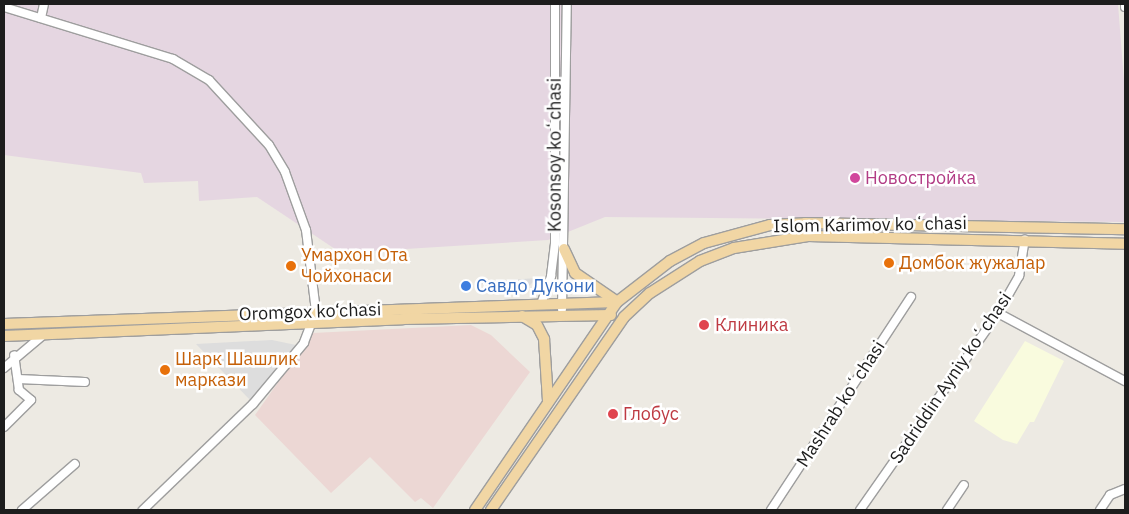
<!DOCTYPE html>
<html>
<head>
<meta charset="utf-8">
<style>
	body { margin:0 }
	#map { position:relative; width:1129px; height:514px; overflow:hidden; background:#edeae3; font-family:"IBM Plex Sans",sans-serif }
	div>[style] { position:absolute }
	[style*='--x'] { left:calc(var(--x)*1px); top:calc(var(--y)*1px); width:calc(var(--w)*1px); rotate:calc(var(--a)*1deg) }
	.commercial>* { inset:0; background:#ecd7d4 }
	.industrial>* { inset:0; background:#e5d6e1 }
	.education>* { inset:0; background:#f9fbde }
	.parking>* { inset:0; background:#ddd }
	.roads { filter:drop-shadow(1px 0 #9e9e9e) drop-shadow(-1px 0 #9e9e9e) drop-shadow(0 1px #9e9e9e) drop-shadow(0 -1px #9e9e9e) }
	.minor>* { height:8px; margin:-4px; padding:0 4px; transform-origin:4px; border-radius:4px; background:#fff }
	.major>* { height:10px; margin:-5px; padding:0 5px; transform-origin:5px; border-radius:5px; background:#f1d6a4 }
	.dots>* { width:14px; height:14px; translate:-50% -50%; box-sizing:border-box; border:2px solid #fff; border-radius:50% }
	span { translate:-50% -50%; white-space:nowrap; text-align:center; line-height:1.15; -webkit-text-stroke:5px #fff; paint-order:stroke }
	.street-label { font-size:18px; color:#1d1d1d }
	.hotel-label { font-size:18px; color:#b23c85 }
	.left { translate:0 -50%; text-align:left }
	.food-label { font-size:18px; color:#c56008 }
	.shop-label { font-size:18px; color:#366cbe }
	.health-label { font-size:18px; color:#be3a42 }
	.frame { position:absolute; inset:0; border:5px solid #1d1d1d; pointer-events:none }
</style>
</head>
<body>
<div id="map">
	<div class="commercial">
		<i style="clip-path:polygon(471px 325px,491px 335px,530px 372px,433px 508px,421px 498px,415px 502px,370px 457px,331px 493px,255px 415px,313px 333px)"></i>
	</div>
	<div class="industrial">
		<i style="clip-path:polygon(4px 4px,1118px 4px,1125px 94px,1125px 222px,605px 217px,548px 240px,341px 253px,257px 197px,199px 201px,198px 181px,144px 183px,141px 173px,4px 155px)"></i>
	</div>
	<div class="education">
		<i style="clip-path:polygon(1025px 341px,1064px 361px,1034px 422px,1030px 422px,1017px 444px,1003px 440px,974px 421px)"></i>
	</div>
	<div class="parking">
		<i style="clip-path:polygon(537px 278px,529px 286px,480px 284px,480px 282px)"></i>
		<i style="clip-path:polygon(272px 340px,296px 345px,251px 401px,196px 344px)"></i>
	</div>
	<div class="roads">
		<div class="minor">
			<i style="--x:1125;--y:4;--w:3;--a:90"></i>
			<i style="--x:4;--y:7;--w:177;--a:17.1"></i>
			<i style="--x:173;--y:59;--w:42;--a:30.3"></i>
			<i style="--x:209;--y:80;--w:88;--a:47.3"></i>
			<i style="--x:269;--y:145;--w:31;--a:59"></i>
			<i style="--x:285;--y:172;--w:62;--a:70.1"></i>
			<i style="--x:306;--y:230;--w:82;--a:83"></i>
			<i style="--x:316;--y:311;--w:34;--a:111"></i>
			<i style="--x:304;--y:343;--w:80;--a:129.9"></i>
			<i style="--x:253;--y:404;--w:153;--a:136.1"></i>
			<i style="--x:41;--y:18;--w:14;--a:-78"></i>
			<i style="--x:541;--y:304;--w:30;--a:-70"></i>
			<i style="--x:551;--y:276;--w:33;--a:-83"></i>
			<i style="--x:555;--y:243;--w:239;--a:-90"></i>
			<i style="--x:562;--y:309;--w:305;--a:-89.1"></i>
			<i style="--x:998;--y:313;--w:144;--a:28.2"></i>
			<i style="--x:4;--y:368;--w:51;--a:-40.2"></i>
			<i style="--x:18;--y:379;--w:67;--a:2.6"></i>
			<i style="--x:4;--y:427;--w:38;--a:-45"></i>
			<i style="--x:31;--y:400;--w:16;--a:-140"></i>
			<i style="--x:19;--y:390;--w:35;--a:-98"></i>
			<i style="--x:22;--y:510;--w:70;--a:-41"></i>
			<i style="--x:771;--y:510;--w:255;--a:-56.7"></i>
			<i style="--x:860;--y:510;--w:241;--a:-55"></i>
			<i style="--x:998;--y:313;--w:43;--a:-60.4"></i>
			<i style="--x:1019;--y:276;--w:37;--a:-81"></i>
			<i style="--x:947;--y:510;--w:30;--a:-56"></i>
			<i style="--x:1100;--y:510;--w:18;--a:-56"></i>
			<i style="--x:1110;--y:495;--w:16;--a:-22"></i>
		</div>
		<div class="major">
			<i style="--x:564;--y:249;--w:26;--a:65"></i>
			<i style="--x:575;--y:273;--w:50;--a:34.3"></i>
			<i style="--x:522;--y:316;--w:17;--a:31"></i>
			<i style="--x:537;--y:325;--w:16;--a:63"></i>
			<i style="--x:544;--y:339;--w:62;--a:86.3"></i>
			<i style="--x:4;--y:324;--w:613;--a:-2.06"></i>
			<i style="--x:4;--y:336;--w:399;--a:-2.4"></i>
			<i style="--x:403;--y:319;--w:208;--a:-1.1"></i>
			<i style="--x:475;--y:510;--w:252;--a:-55.7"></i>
			<i style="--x:617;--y:302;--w:67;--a:-37.7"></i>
			<i style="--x:670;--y:261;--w:38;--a:-28"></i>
			<i style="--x:704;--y:243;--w:68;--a:-15.3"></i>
			<i style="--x:770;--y:225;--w:35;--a:-3"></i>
			<i style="--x:805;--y:223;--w:320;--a:1.1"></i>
			<i style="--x:491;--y:510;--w:234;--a:-55.4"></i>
			<i style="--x:624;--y:317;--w:35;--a:-43"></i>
			<i style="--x:650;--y:293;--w:59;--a:-32.6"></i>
			<i style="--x:700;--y:261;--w:36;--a:-21"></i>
			<i style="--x:734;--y:248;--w:75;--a:-9.2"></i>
			<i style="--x:808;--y:236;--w:317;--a:1.4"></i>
		</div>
	</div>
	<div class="dots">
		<i style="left:855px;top:178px;background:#d1479c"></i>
		<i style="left:889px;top:263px;background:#e8710a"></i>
		<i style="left:291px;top:266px;background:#e8710a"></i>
		<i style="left:466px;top:286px;background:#3f7fe0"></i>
		<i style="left:704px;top:325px;background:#e0444e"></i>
		<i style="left:165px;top:370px;background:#e8710a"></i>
		<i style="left:613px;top:414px;background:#e0444e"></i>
	</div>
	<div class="street-label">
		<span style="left:555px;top:155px;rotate:-90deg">Kosonsoy koʻchasi</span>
		<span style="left:870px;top:225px;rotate:-1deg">Islom Karimov koʻchasi</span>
		<span style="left:310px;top:312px;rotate:-2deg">Oromgox ko‘chasi</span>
		<span style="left:951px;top:378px;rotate:-56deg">Sadriddin Ayniy koʻchasi</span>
		<span style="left:841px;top:404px;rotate:-57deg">Mashrab koʻchasi</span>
	</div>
	<div class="hotel-label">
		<span class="left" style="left:865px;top:178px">Новостройка</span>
	</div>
	<div class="food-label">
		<span class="left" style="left:301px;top:266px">Умархон Ота<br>Чойхонаси</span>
		<span class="left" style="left:899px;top:263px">Домбок жужалар</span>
		<span class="left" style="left:175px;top:370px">Шарк Шашлик<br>маркази</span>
	</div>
	<div class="shop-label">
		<span class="left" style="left:476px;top:286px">Савдо Дукони</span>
	</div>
	<div class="health-label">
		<span class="left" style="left:715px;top:325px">Клиника</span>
		<span class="left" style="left:623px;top:414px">Глобус</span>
	</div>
	<div class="frame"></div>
</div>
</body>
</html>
